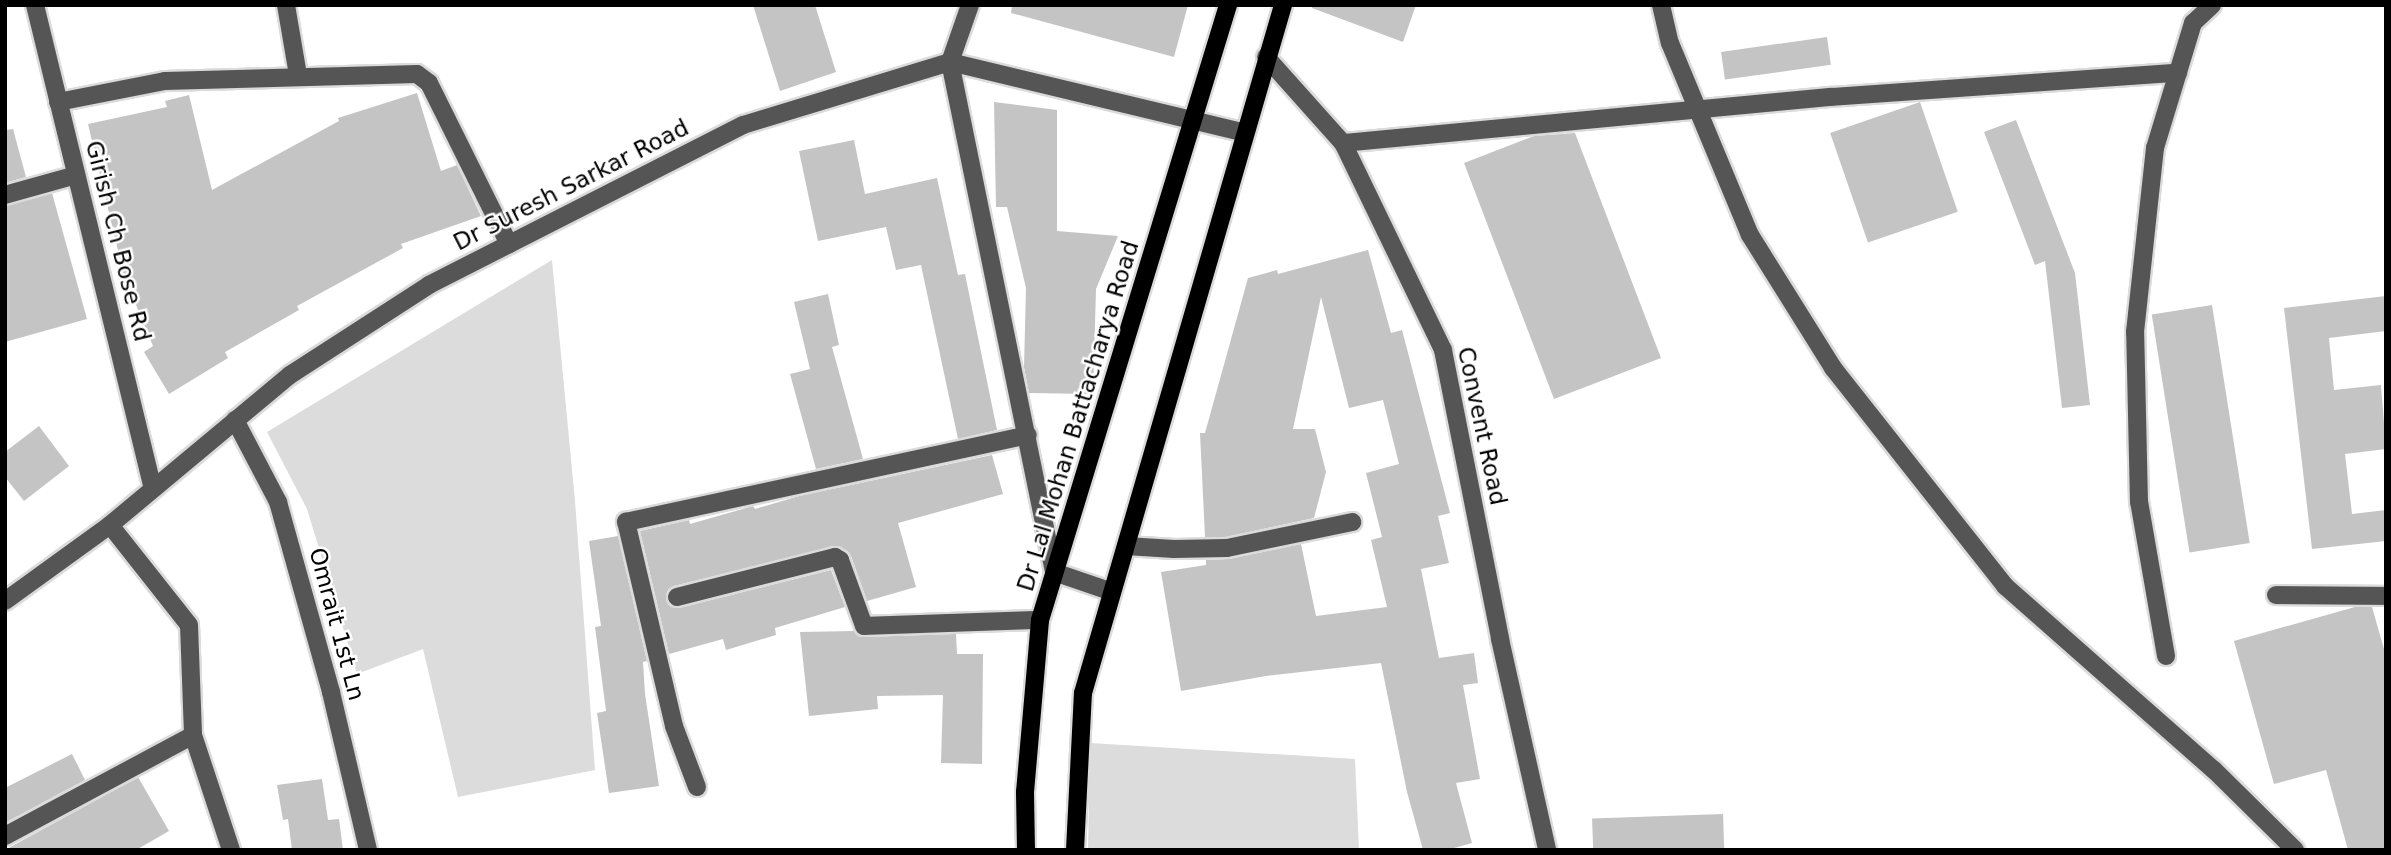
<!DOCTYPE html>
<html>
<head>
<meta charset="utf-8">
<style>
	body { margin:0 }
	#map { position:relative; width:2391px; height:855px; overflow:hidden; background:#fff; font-family:"DejaVu Sans",sans-serif }
	div>[style] { position:absolute }
	[style*='--x'] { left:calc(var(--x)*1px); top:calc(var(--y)*1px); width:calc(var(--w)*1px); rotate:calc(var(--a)*1deg) }
	.green>* { inset:0; background:#dcdcdc }
	.building>* { inset:0; background:#c4c4c4; transform-origin:0 0 }
	.roads { filter:drop-shadow(2px 0 #dbdbdb) drop-shadow(-2px 0 #dbdbdb) drop-shadow(0 2px #dbdbdb) drop-shadow(0 -2px #dbdbdb) }
	.minor>* { height:18px; margin:-9px; padding:0 9px; transform-origin:9px; border-radius:9px; background:#555 }
	.major>* { height:18px; margin:-9px; padding:0 9px; transform-origin:9px; border-radius:9px; background:#000 }
	span { translate:-50% -50%; white-space:nowrap; text-align:center; line-height:1.15; -webkit-text-stroke:5px #fff; paint-order:stroke }
	.street-label { font-size:23px; color:#000 }
	.frame { position:absolute; inset:0; border:7px solid #000; pointer-events:none }
</style>
</head>
<body>
<div id="map">
	<div class="green">
		<i style="clip-path:polygon(552px 260px,575px 501px,595px 770px,458px 797px,423px 649px,357px 674px,307px 509px,267px 432px)"></i>
		<i style="clip-path:polygon(1090px 743px,1355px 759px,1359px 850px,1088px 850px)"></i>
	</div>
	<div class="building">
		<i style="clip-path:polygon(753px 5px,815px 5px,836px 72px,780px 91px)"></i>
		<i style="clip-path:polygon(1012px 5px,1188px 5px,1174px 57px,1011px 13px)"></i>
		<i style="clip-path:polygon(1312px 5px,1416px 5px,1403px 42px,1312px 8px)"></i>
		<i style="left:1827px;top:37px;width:28px;height:107px;rotate:82deg"></i>
		<i style="clip-path:polygon(417px 93px,441px 171px,457px 165px,481px 216px,401px 244px,403px 248px,297px 306px,299px 310px,225px 352px,228px 358px,169px 394px,144px 352px,153px 346px,124px 276px,88px 124px,167px 107px,165px 101px,189px 95px,212px 190px,339px 121px,338px 118px)"></i>
		<i style="clip-path:polygon(994px 102px,1057px 110px,1057px 231px,1118px 236px,1096px 289px,1093px 394px,1029px 393px,1024px 367px,1026px 288px,1007px 207px,996px 207px)"></i>
		<i style="left:1920px;top:102px;width:116px;height:95px;rotate:71deg"></i>
		<i style="clip-path:polygon(2016px 120px,2075px 273px,2090px 405px,2062px 408px,2045px 261px,2035px 265px,1984px 132px)"></i>
		<i style="clip-path:polygon(13px 129px,26px 177px,5px 183px,5px 130px)"></i>
		<i style="clip-path:polygon(1575px 133px,1661px 358px,1554px 399px,1464px 163px,1534px 136px)"></i>
		<i style="clip-path:polygon(854px 140px,865px 194px,937px 178px,958px 275px,965px 274px,997px 430px,958px 439px,921px 265px,896px 270px,886px 227px,818px 241px,799px 151px)"></i>
		<i style="clip-path:polygon(52px 193px,87px 319px,5px 342px,5px 206px)"></i>
		<i style="clip-path:polygon(1368px 250px,1391px 333px,1402px 330px,1450px 513px,1438px 516px,1449px 563px,1421px 569px,1439px 658px,1474px 653px,1478px 683px,1463px 685px,1480px 779px,1456px 783px,1472px 843px,1447px 850px,1423px 850px,1407px 792px,1381px 663px,1266px 676px,1181px 691px,1161px 572px,1206px 565px,1206px 560px,1229px 559px,1301px 544px,1316px 616px,1387px 607px,1371px 540px,1382px 537px,1366px 473px,1399px 464px,1383px 400px,1349px 408px,1321px 297px,1293px 429px,1315px 429px,1326px 472px,1314px 518px,1226px 537px,1205px 537px,1200px 433px,1205px 433px,1248px 278px,1277px 270px,1278px 274px)"></i>
		<i style="clip-path:polygon(828px 294px,839px 345px,832px 347px,863px 459px,816px 469px,790px 374px,810px 369px,794px 302px)"></i>
		<i style="clip-path:polygon(2386px 296px,2386px 331px,2329px 338px,2334px 390px,2381px 385px,2386px 449px,2345px 454px,2352px 514px,2386px 510px,2386px 541px,2312px 549px,2284px 308px)"></i>
		<i style="left:2212px;top:305px;width:241px;height:61px;rotate:81deg"></i>
		<i style="clip-path:polygon(39px 426px,69px 466px,24px 501px,5px 477px,5px 452px)"></i>
		<i style="clip-path:polygon(992px 455px,1003px 494px,898px 523px,916px 587px,867px 601px,851px 556px,836px 546px,674px 586px,669px 589px,666px 599px,669px 605px,679px 608px,831px 570px,845px 607px,775px 628px,776px 635px,726px 650px,723px 639px,669px 654px,640px 531px,689px 520px,690px 524px,753px 506px,755px 509px,799px 496px)"></i>
		<i style="clip-path:polygon(618px 536px,647px 661px,643px 662px,645px 694px,659px 786px,609px 793px,597px 713px,606px 711px,595px 627px,601px 626px,589px 541px)"></i>
		<i style="clip-path:polygon(2355px 607px,2372px 607px,2386px 656px,2386px 850px,2348px 850px,2326px 770px,2274px 784px,2234px 641px)"></i>
		<i style="clip-path:polygon(854px 631px,864px 637px,956px 634px,957px 654px,983px 654px,982px 764px,941px 763px,943px 695px,877px 696px,878px 709px,809px 716px,800px 632px)"></i>
		<i style="clip-path:polygon(72px 754px,85px 780px,5px 823px,5px 788px)"></i>
		<i style="clip-path:polygon(138px 777px,169px 831px,136px 850px,5px 850px)"></i>
		<i style="clip-path:polygon(322px 779px,328px 820px,339px 819px,343px 850px,292px 850px,288px 819px,283px 820px,277px 785px)"></i>
		<i style="left:1723px;top:814px;width:36px;height:131px;rotate:88deg"></i>
	</div>
	<div class="roads">
		<div class="minor">
			<i style="--x:35;--y:5;--w:498;--a:76.3"></i>
			<i style="--x:286;--y:5;--w:71;--a:80.3"></i>
			<i style="--x:970;--y:5;--w:60;--a:109.3"></i>
			<i style="--x:950;--y:62;--w:520;--a:78.47"></i>
			<i style="--x:1054;--y:572;--w:61;--a:19"></i>
			<i style="--x:1661;--y:5;--w:39;--a:77"></i>
			<i style="--x:1670;--y:43;--w:208;--a:67.4"></i>
			<i style="--x:1750;--y:235;--w:157;--a:58"></i>
			<i style="--x:1833;--y:368;--w:278;--a:51.7"></i>
			<i style="--x:2005;--y:586;--w:278;--a:41.4"></i>
			<i style="--x:2214;--y:770;--w:114;--a:44.6"></i>
			<i style="--x:1266;--y:57;--w:115;--a:48.2"></i>
			<i style="--x:1343;--y:143;--w:230;--a:64.2"></i>
			<i style="--x:1443;--y:350;--w:295;--a:78.8"></i>
			<i style="--x:1500;--y:639;--w:216;--a:77.4"></i>
			<i style="--x:58;--y:102;--w:109;--a:-11.1"></i>
			<i style="--x:165;--y:81;--w:252;--a:-1.6"></i>
			<i style="--x:417;--y:74;--w:15;--a:37"></i>
			<i style="--x:429;--y:83;--w:180;--a:63.6"></i>
			<i style="--x:1343;--y:143;--w:490;--a:-5.4"></i>
			<i style="--x:1831;--y:97;--w:348;--a:-4"></i>
			<i style="--x:5;--y:195;--w:74;--a:-15.7"></i>
			<i style="--x:235;--y:420;--w:93;--a:62.3"></i>
			<i style="--x:278;--y:502;--w:197;--a:74.4"></i>
			<i style="--x:331;--y:692;--w:162;--a:76.8"></i>
			<i style="--x:110;--y:525;--w:127;--a:51.7"></i>
			<i style="--x:189;--y:625;--w:110;--a:87.9"></i>
			<i style="--x:193;--y:735;--w:121;--a:71.7"></i>
			<i style="--x:1126;--y:546;--w:48;--a:3.6"></i>
			<i style="--x:1174;--y:549;--w:53;--a:-1.1"></i>
			<i style="--x:1227;--y:548;--w:128;--a:-11.7"></i>
			<i style="--x:2276;--y:595;--w:110;--a:0.5"></i>
			<i style="--x:677;--y:597;--w:163;--a:-14.2"></i>
			<i style="--x:835;--y:557;--w:6;--a:31"></i>
			<i style="--x:840;--y:560;--w:70;--a:70"></i>
			<i style="--x:864;--y:626;--w:176;--a:-2"></i>
			<i style="--x:5;--y:601;--w:130;--a:-35.9"></i>
			<i style="--x:110;--y:525;--w:234;--a:-39.8"></i>
			<i style="--x:290;--y:375;--w:166;--a:-32.9"></i>
			<i style="--x:429;--y:285;--w:352;--a:-27"></i>
			<i style="--x:743;--y:125;--w:216;--a:-16.9"></i>
			<i style="--x:950;--y:62;--w:303;--a:13.5"></i>
			<i style="--x:2166;--y:656;--w:156;--a:-99.9"></i>
			<i style="--x:2139;--y:502;--w:170;--a:-91.3"></i>
			<i style="--x:2135;--y:332;--w:185;--a:-83.8"></i>
			<i style="--x:2155;--y:148;--w:131;--a:-73.1"></i>
			<i style="--x:2193;--y:23;--w:26;--a:-43"></i>
			<i style="--x:697;--y:787;--w:65;--a:-110.7"></i>
			<i style="--x:674;--y:726;--w:210;--a:-103.2"></i>
			<i style="--x:626;--y:522;--w:411;--a:-12.2"></i>
			<i style="--x:5;--y:836;--w:213;--a:-28.2"></i>
		</div>
		<div class="major">
			<i style="--x:1026;--y:850;--w:58;--a:-91"></i>
			<i style="--x:1025;--y:792;--w:173;--a:-85"></i>
			<i style="--x:1040;--y:620;--w:643;--a:-73"></i>
			<i style="--x:1075;--y:850;--w:157;--a:-87.1"></i>
			<i style="--x:1083;--y:693;--w:716;--a:-73.79"></i>
		</div>
	</div>
	<div class="street-label">
		<span style="left:571px;top:185px;rotate:-27deg">Dr Suresh Sarkar Road</span>
		<span style="left:118px;top:241px;rotate:76deg">Girish Ch Bose Rd</span>
		<span style="left:1078px;top:416px;rotate:-73deg">Dr Lal Mohan Battacharya Road</span>
		<span style="left:1482px;top:426px;rotate:78deg">Convent Road</span>
		<span style="left:337px;top:624px;rotate:75deg">Omrait 1st Ln</span>
	</div>
	<div class="frame"></div>
</div>
</body>
</html>
